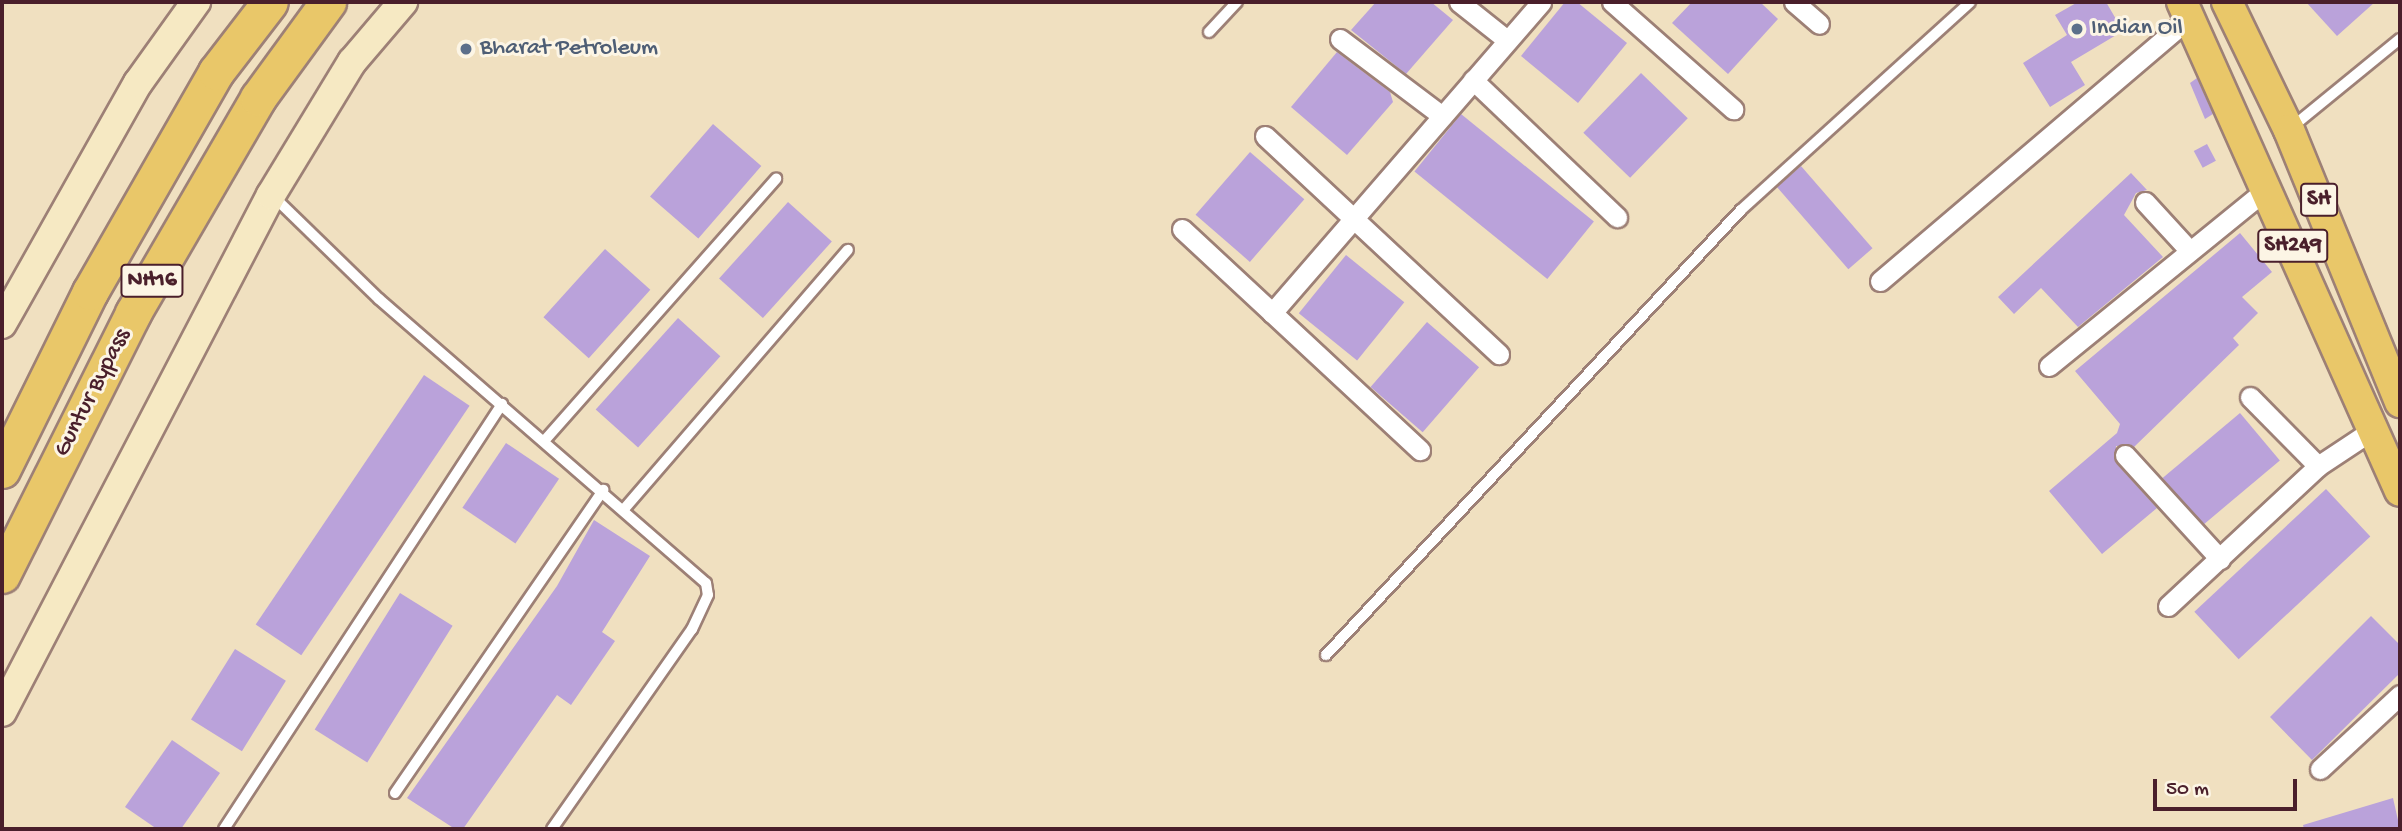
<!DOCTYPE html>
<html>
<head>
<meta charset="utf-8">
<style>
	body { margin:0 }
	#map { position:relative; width:2402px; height:831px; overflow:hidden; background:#f0e0c0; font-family:"Gochi Hand",sans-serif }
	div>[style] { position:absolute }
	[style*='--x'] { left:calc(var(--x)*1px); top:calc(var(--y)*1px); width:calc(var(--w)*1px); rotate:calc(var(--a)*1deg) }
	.building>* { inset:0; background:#baa2da; transform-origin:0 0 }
	.roads { filter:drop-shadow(2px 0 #9d8076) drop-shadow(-2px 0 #9d8076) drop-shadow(0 2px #9d8076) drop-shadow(0 -2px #9d8076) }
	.lane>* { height:10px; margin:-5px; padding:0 5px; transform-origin:5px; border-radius:5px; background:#fff }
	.street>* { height:19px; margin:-9.5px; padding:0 9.5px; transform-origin:9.5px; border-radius:9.5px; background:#fff }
	.secondary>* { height:28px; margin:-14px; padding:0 14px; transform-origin:14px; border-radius:14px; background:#f6e9c3 }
	.primary>* { height:30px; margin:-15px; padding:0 15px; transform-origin:15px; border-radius:15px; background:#e9c769 }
	.highway>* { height:35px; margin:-17.5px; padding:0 17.5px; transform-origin:17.5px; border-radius:17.5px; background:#e9c769 }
	.dots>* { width:19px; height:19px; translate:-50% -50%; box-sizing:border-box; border:4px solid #fcf5e5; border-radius:50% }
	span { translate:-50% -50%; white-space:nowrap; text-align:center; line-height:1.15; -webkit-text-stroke:6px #fcf5e5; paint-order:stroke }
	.shield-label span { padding:2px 5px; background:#fcf5e5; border:2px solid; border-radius:5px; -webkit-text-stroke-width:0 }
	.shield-label { font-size:23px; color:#4a1f2b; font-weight:700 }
	.service-label { font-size:24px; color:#4e5e75 }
	.left { translate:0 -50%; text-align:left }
	.street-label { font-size:24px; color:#4a1f2b }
	.frame { position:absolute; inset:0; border:4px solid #4a1f2b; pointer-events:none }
	.scale { position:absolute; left:2153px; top:779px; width:144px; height:32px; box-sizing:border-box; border:4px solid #4a1f2b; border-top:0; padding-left:9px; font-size:21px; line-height:24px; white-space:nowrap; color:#4a1f2b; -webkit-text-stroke:5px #fcf5e5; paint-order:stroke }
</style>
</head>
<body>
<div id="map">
	<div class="building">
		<i style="clip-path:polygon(1376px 2px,1431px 2px,1453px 20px,1406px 74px,1351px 30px)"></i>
		<i style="clip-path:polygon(1565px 2px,1577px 2px,1627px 43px,1578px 103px,1521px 56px)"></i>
		<i style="clip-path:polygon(1692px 2px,1760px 2px,1778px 19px,1728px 74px,1672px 23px)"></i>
		<i style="clip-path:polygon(2078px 2px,2106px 2px,2123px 31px,2071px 62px,2085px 85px,2050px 107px,2023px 63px,2067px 35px,2055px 15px)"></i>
		<i style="clip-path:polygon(2306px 2px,2375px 2px,2337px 36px)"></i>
		<i style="clip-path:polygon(1337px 52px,1390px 92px,1393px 102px,1347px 155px,1291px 107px)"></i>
		<i style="left:1641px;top:73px;width:65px;height:83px;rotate:44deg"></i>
		<i style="clip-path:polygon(2197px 78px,2213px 114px,2205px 119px,2190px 83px)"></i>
		<i style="left:1461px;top:114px;width:171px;height:74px;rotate:39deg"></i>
		<i style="left:713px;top:124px;width:64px;height:96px;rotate:41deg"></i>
		<i style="left:2207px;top:144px;width:19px;height:15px;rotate:62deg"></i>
		<i style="left:1250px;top:152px;width:72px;height:83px;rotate:41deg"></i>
		<i style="left:1801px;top:166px;width:109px;height:32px;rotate:49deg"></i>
		<i style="clip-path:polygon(2131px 173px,2147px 190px,2136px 193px,2124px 215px,2163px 257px,2078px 327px,2041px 288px,2014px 314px,1998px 297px)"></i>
		<i style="left:788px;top:202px;width:59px;height:103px;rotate:42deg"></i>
		<i style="clip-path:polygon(2240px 233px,2272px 272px,2242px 297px,2258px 313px,2233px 338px,2239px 345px,2134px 447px,2116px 446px,2116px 463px,2157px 508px,2102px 554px,2049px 491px,2117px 433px,2120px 424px,2075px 371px)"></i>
		<i style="left:605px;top:249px;width:61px;height:92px;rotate:42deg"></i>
		<i style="left:1346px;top:255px;width:75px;height:75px;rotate:39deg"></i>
		<i style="left:678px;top:318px;width:57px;height:123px;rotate:42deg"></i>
		<i style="left:1427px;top:322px;width:69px;height:86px;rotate:41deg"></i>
		<i style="left:424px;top:375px;width:55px;height:301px;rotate:34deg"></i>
		<i style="left:2240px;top:413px;width:62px;height:101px;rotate:50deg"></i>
		<i style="left:506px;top:443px;width:64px;height:78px;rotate:34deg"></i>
		<i style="left:2326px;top:489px;width:65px;height:180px;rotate:47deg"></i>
		<i style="clip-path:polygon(594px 520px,650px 556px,602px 632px,615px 641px,571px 705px,557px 695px,463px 829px,455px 829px,407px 798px,557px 586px)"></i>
		<i style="left:400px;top:593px;width:62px;height:161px;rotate:32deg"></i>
		<i style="clip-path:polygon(2371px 616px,2400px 645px,2400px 673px,2312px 760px,2270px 717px)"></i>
		<i style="left:235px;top:649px;width:60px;height:83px;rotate:32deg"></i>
		<i style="clip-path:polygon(172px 740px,220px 773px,181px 829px,157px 829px,125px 807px)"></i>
		<i style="clip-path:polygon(2393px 798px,2400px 829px,2304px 829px,2303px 825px)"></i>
	</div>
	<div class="roads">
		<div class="lane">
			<i style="--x:1209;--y:32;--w:41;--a:-47"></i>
			<i style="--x:2292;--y:127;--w:139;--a:-39.2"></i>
			<i style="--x:274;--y:197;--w:146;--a:44.2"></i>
			<i style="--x:379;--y:299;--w:433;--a:41"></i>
			<i style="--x:706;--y:583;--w:12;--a:81"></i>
			<i style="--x:708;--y:595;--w:38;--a:115"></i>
			<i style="--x:692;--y:629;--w:244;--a:125"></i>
			<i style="--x:545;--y:440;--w:349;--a:-48.5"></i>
			<i style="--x:625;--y:508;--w:341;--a:-49.2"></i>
			<i style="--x:1326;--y:655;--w:608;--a:-47"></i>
			<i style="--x:1741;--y:210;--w:309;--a:-42.2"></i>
			<i style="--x:395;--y:793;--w:368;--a:-55.5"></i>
			<i style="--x:224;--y:829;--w:508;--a:-56.81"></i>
		</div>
		<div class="street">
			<i style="--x:1459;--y:2;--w:61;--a:38.4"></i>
			<i style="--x:1612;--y:2;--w:162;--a:41.5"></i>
			<i style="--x:1794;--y:2;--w:33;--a:41"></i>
			<i style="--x:1340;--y:39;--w:128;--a:37"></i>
			<i style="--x:1473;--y:80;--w:199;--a:43.6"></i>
			<i style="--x:1265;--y:136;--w:320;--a:43"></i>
			<i style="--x:2145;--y:202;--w:65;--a:47.5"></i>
			<i style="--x:1182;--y:229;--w:325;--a:42.9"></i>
			<i style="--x:1880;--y:281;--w:407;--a:-40.4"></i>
			<i style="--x:1272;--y:313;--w:411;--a:-49.1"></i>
			<i style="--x:2049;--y:366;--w:282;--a:-39.1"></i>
			<i style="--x:2250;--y:397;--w:97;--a:45.4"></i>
			<i style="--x:2125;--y:455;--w:141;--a:47.6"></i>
			<i style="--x:2168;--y:606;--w:205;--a:-43"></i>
			<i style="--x:2318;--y:466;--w:67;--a:-33.5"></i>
			<i style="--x:2320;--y:769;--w:109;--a:-42.8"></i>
		</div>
		<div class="secondary">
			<i style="--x:2;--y:324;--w:277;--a:-60.6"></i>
			<i style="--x:138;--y:83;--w:100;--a:-54.4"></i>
			<i style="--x:2;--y:712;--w:583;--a:-62.51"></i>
			<i style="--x:271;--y:195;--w:156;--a:-58.7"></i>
			<i style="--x:352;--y:62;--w:79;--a:-49.6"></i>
		</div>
		<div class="primary">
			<i style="--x:2182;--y:2;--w:535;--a:65.97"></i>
			<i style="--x:2227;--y:2;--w:142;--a:64.2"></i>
			<i style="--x:2289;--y:130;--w:294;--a:67.8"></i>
		</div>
		<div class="highway">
			<i style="--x:2;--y:470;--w:199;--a:-63.7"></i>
			<i style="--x:90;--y:292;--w:254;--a:-60.2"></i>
			<i style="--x:216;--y:72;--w:88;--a:-52.4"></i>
			<i style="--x:2;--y:575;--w:293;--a:-63.4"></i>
			<i style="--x:133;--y:313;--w:249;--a:-59.8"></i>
			<i style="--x:258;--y:98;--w:119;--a:-53.9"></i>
		</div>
	</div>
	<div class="dots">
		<i style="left:2077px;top:29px;background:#5c6f8a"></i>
		<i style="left:466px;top:49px;background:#5c6f8a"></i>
	</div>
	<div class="shield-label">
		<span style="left:2319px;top:200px">SH</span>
		<span style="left:2293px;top:246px">SH249</span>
		<span style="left:152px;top:281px">NH16</span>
	</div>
	<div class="service-label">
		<span class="left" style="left:2091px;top:29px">Indian Oil</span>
		<span class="left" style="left:480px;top:49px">Bharat Petroleum</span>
	</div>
	<div class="street-label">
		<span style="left:93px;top:393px;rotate:-63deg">Guntur Bypass</span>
	</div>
	<div class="frame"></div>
	<div class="scale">50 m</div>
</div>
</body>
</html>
